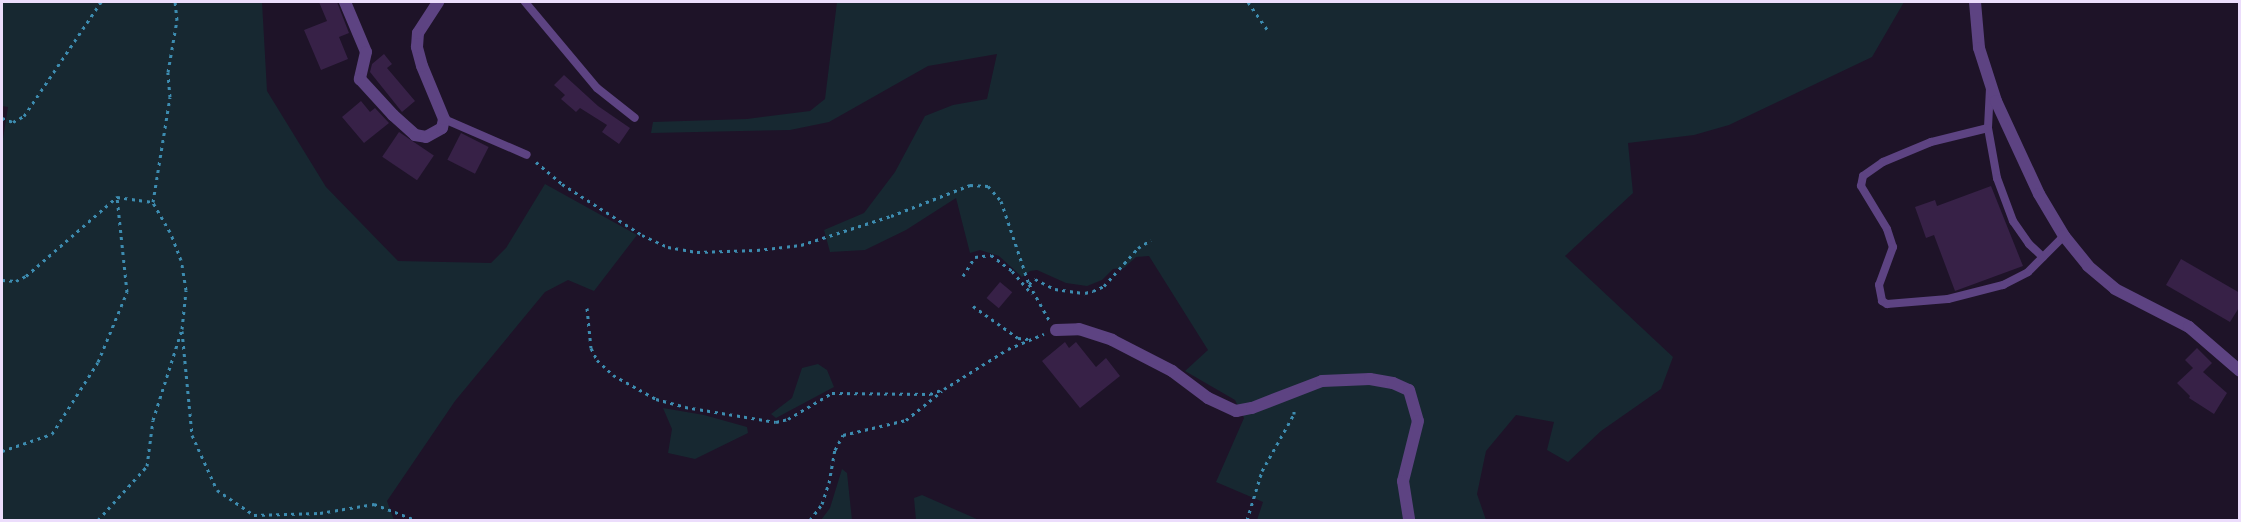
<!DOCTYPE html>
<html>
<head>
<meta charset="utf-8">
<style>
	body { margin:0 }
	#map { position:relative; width:2241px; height:522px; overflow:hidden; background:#1e1328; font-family:Lato,sans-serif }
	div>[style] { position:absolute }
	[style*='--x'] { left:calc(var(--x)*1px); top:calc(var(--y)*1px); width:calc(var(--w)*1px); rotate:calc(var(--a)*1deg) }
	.green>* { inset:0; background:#172831 }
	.building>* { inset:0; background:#372147; transform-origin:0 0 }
	.path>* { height:3px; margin-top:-1.5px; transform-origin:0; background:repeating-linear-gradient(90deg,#3d8cb0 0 3px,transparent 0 7.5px) }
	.service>* { height:8px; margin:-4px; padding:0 4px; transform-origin:4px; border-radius:4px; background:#5d4382 }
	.minor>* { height:12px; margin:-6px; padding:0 6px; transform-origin:6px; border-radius:6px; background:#5d4382 }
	span { translate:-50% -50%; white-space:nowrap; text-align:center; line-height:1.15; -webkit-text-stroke:4.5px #1e1328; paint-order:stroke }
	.frame { position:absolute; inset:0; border:3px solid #ecddfc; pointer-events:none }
</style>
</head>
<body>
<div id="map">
	<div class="green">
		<i style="clip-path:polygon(2px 2px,262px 2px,267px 91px,326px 187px,398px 261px,491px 263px,506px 248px,545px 184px,637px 235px,594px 291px,568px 280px,545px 292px,455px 401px,387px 501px,394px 520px,2px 520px,2px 145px,8px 107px,2px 106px)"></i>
		<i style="clip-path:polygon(837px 2px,1904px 2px,1872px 57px,1729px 125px,1694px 135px,1628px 143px,1633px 193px,1565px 256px,1673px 357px,1661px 389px,1601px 431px,1568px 462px,1547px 450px,1554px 422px,1516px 415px,1486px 451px,1477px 494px,1486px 520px,1257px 520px,1263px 502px,1216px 482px,1244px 418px,1235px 400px,1185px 371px,1208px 350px,1149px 256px,1136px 257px,1124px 268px,1113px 269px,1102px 280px,1087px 286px,1066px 283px,1037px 270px,1030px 271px,1022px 277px,999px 256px,980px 250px,970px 253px,956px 198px,906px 230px,865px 250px,830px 252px,824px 230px,864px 213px,895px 172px,925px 116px,953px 105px,987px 99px,997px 54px,928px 66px,829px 122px,790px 130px,651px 133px,653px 122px,747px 119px,810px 111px,825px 99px)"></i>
		<i style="clip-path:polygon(818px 364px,827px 370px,834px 387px,776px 418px,771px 414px,792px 398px,802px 368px)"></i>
		<i style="clip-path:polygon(663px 408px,704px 415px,747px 427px,748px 433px,695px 459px,668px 453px,672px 429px)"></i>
		<i style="clip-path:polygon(842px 469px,847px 473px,852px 520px,821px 520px,830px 508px)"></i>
		<i style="clip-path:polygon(922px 495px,979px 520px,916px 520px,914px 498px)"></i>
	</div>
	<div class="building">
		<i style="clip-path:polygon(319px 2px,337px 2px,349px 33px,339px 37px,348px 59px,321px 70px,304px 30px,327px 21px)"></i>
		<i style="clip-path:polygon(384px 54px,392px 64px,387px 68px,415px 101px,402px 112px,370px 72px,372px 64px)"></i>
		<i style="clip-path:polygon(564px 75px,598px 106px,630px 128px,619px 144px,602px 132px,607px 125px,580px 108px,576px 112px,561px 99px,565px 95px,554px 85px)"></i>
		<i style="clip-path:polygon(361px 101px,370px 112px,375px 108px,389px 123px,364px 143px,342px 117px)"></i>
		<i style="left:399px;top:132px;width:42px;height:30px;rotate:34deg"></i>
		<i style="left:461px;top:133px;width:31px;height:30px;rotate:27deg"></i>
		<i style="clip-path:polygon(1991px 186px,2023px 266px,1955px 291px,1934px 235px,1926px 238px,1915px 207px,1935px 200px,1937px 206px)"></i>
		<i style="clip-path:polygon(2181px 259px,2240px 293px,2240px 306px,2230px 322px,2166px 285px)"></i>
		<i style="left:1000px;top:282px;width:16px;height:21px;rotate:40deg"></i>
		<i style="clip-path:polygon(1065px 342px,1069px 348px,1076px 342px,1096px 367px,1106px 358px,1120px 376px,1080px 408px,1042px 361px)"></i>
		<i style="clip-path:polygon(2197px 348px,2212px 363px,2203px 372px,2227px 393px,2214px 414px,2189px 398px,2190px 396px,2177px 383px,2193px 368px,2185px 360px)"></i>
	</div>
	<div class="path">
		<i style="--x:1248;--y:2;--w:37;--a:55"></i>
		<i style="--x:2;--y:118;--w:12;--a:20"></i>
		<i style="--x:13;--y:122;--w:13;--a:-29"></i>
		<i style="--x:24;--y:116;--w:138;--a:-56"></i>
		<i style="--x:536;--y:162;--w:34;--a:40"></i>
		<i style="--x:562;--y:184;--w:95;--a:32.5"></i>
		<i style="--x:642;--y:235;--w:29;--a:25"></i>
		<i style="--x:668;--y:247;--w:29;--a:10"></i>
		<i style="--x:697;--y:252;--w:60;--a:-1.9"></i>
		<i style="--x:757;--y:250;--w:44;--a:-6.5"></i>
		<i style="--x:801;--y:245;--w:95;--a:-17.9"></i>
		<i style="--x:891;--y:216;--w:85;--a:-21.4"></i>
		<i style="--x:970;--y:185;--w:18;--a:3"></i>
		<i style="--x:988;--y:186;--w:20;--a:49"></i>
		<i style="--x:1001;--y:201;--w:88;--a:71.4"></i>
		<i style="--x:1029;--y:284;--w:41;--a:60.9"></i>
		<i style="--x:963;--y:276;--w:22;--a:-58"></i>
		<i style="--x:975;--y:257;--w:16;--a:-7"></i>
		<i style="--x:991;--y:255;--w:26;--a:37"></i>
		<i style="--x:1012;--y:271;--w:30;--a:49"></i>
		<i style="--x:2;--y:280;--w:14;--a:4"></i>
		<i style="--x:16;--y:281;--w:11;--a:-27"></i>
		<i style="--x:26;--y:276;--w:121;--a:-41"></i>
		<i style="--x:117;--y:197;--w:36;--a:8"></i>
		<i style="--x:1029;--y:284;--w:8;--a:-40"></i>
		<i style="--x:1035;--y:279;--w:22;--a:27"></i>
		<i style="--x:1055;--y:289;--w:30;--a:8"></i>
		<i style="--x:1085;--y:293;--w:8;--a:-14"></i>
		<i style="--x:1093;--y:291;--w:12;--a:-24"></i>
		<i style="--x:1104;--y:286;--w:51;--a:-48.2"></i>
		<i style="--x:1138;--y:248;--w:15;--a:-32"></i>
		<i style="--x:973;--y:306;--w:55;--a:35.4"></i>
		<i style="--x:1018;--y:338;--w:10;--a:6"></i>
		<i style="--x:587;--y:308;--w:40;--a:84.3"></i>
		<i style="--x:591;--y:348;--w:13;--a:63"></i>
		<i style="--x:597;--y:360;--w:22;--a:43"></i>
		<i style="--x:613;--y:375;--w:49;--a:29.2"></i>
		<i style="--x:656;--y:399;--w:30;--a:15"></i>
		<i style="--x:685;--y:407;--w:92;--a:9.4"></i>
		<i style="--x:776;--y:422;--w:12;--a:-14"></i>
		<i style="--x:788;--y:419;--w:51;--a:-30.6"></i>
		<i style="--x:832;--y:393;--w:98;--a:0.6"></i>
		<i style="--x:930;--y:394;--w:15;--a:-20"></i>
		<i style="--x:944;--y:389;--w:75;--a:-32"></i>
		<i style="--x:1008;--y:349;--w:39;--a:-23"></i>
		<i style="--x:182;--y:331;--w:104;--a:84.5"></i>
		<i style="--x:192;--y:435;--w:60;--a:65.6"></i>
		<i style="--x:217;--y:490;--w:45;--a:34"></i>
		<i style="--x:254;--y:515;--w:66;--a:-1.7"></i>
		<i style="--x:320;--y:513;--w:55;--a:-9.5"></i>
		<i style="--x:374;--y:504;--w:45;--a:20.9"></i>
		<i style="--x:2;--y:451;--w:53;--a:-18.8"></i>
		<i style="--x:52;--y:434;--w:85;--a:-57.4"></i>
		<i style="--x:98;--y:362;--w:76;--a:-67.5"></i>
		<i style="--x:127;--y:292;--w:96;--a:-96"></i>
		<i style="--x:98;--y:520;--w:73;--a:-47.8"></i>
		<i style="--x:147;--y:466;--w:46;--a:-82.6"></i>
		<i style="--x:153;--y:420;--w:96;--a:-72.3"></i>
		<i style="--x:182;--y:329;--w:39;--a:-84"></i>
		<i style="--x:186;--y:290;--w:30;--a:-99"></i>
		<i style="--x:181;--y:260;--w:30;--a:-111"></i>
		<i style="--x:170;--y:232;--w:34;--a:-120"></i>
		<i style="--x:153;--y:202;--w:106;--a:-80.8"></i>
		<i style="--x:170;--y:97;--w:25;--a:-95"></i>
		<i style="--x:168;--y:72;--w:53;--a:-80.2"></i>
		<i style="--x:177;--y:20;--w:18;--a:-96"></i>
		<i style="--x:810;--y:520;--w:20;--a:-53"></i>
		<i style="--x:822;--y:504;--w:22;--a:-72"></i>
		<i style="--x:829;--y:483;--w:34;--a:-80"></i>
		<i style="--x:835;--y:450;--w:17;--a:-62"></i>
		<i style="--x:843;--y:435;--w:65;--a:-13.4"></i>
		<i style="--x:906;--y:420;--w:46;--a:-38.9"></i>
		<i style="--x:1247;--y:520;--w:51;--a:-73"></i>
		<i style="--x:1262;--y:471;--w:65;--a:-60.7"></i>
		<i style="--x:1294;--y:414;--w:7;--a:-90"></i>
	</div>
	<div class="service">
		<i style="--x:525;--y:2;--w:112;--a:50.1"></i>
		<i style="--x:597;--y:88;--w:48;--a:38.3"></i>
		<i style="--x:1990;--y:88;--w:40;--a:92.9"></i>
		<i style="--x:1988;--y:128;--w:51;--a:79.8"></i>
		<i style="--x:1997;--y:178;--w:46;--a:69.6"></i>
		<i style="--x:2013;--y:221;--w:28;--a:55"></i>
		<i style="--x:2029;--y:244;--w:19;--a:43"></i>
		<i style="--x:444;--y:119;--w:90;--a:23.4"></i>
		<i style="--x:1988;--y:128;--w:59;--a:166.2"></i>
		<i style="--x:1931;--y:142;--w:52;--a:157.4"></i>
		<i style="--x:1883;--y:162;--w:24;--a:145"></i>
		<i style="--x:1863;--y:176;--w:10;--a:101"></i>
		<i style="--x:1861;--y:186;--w:50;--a:58.8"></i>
		<i style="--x:1887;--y:229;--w:19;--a:72"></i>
		<i style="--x:1893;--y:247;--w:40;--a:110.2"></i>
		<i style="--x:1879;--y:285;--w:16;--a:79"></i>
		<i style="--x:1882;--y:301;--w:6;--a:31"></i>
		<i style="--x:1887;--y:304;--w:61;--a:-4.7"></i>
		<i style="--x:1948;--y:299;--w:57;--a:-14.3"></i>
		<i style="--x:2003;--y:285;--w:28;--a:-27"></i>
		<i style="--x:2028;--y:272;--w:51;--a:-45"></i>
	</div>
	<div class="minor">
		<i style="--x:345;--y:2;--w:54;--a:67.2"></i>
		<i style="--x:366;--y:52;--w:28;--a:103"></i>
		<i style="--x:360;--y:79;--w:49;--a:47.5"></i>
		<i style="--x:393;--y:115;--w:30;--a:42"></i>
		<i style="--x:415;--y:135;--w:11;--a:10"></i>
		<i style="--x:426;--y:137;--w:18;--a:-29"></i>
		<i style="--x:442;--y:128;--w:9;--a:-77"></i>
		<i style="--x:444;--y:119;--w:57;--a:-112.5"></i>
		<i style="--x:422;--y:66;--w:20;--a:-105"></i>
		<i style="--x:417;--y:47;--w:14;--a:-86"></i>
		<i style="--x:418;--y:33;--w:37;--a:-57"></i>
		<i style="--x:1975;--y:2;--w:46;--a:85"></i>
		<i style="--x:1979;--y:48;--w:56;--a:72.2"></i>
		<i style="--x:1996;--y:101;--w:102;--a:65.2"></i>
		<i style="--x:2039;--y:194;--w:49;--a:59.2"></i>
		<i style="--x:2064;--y:236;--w:38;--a:51"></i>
		<i style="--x:2088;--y:266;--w:35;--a:40"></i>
		<i style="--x:2115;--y:289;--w:83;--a:27.2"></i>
		<i style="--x:2189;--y:327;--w:67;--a:40.8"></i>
		<i style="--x:1056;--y:330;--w:23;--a:-2"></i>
		<i style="--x:1079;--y:329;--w:35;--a:18"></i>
		<i style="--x:1112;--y:340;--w:68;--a:27.3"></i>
		<i style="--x:1172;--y:371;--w:45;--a:36.9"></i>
		<i style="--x:1208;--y:398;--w:31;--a:25"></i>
		<i style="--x:1236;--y:411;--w:16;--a:-11"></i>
		<i style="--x:1252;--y:408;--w:75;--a:-21.1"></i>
		<i style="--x:1322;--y:381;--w:48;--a:-2.4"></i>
		<i style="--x:1370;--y:379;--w:23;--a:10"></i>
		<i style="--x:1393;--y:383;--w:17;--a:24"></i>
		<i style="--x:1409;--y:390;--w:32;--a:74"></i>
		<i style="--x:1418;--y:421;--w:62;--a:104"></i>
		<i style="--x:1403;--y:481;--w:39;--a:81"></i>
	</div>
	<div class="frame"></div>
</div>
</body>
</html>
